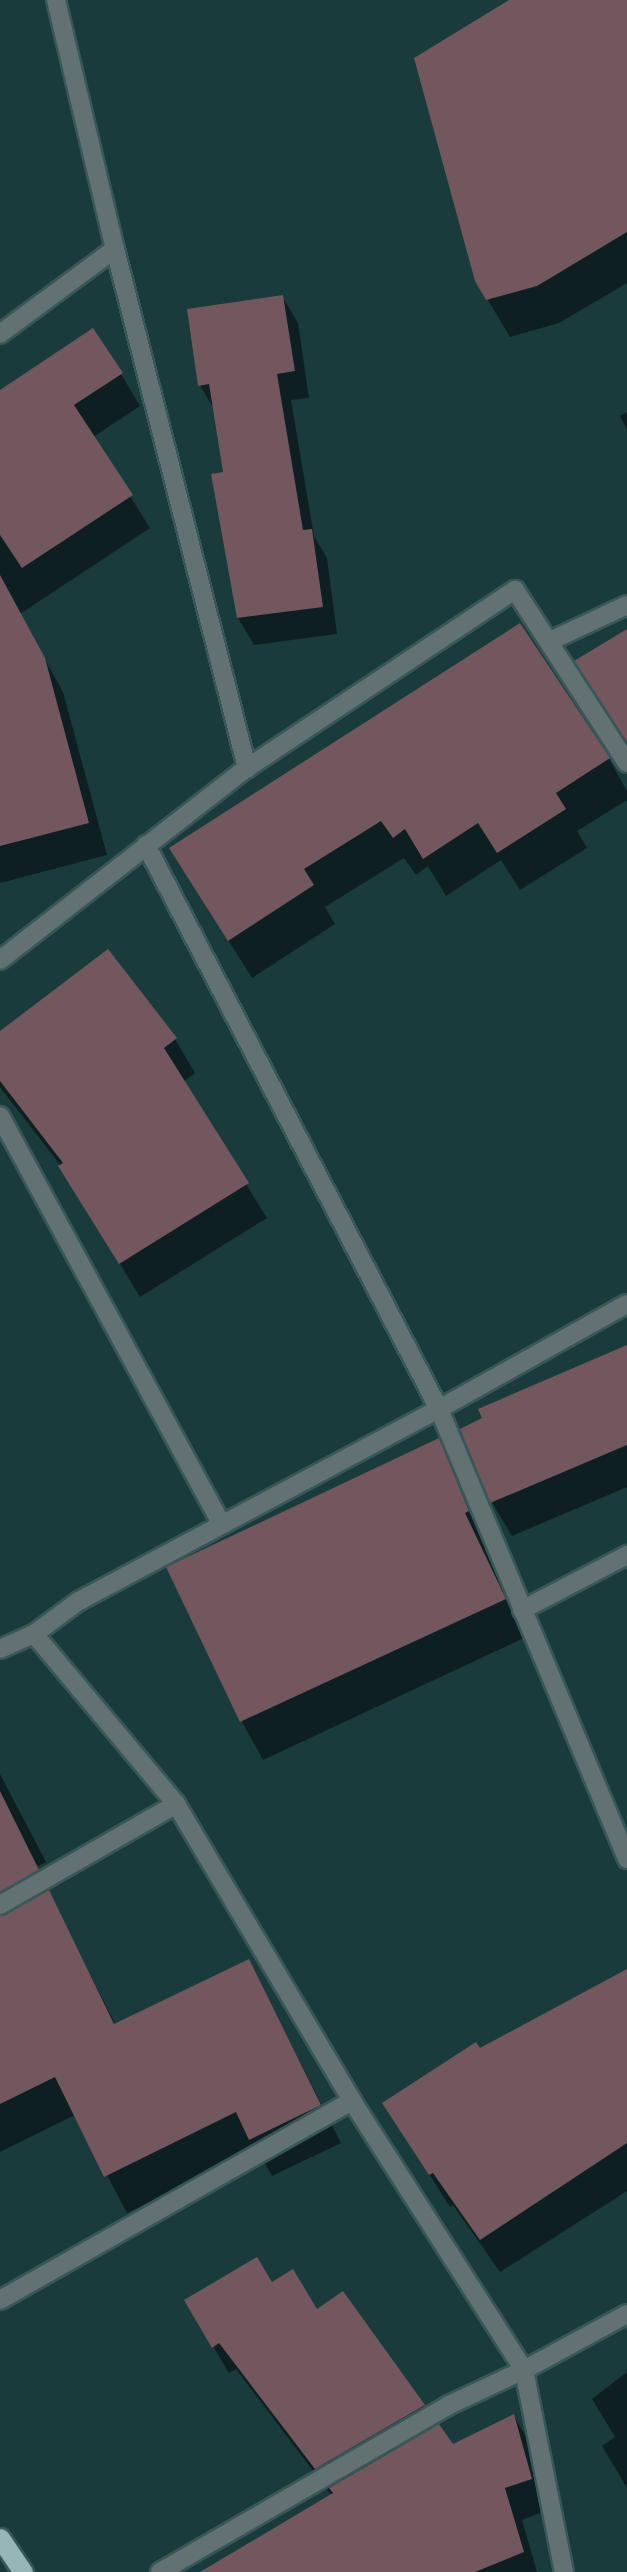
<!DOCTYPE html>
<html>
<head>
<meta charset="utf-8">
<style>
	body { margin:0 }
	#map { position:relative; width:627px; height:2572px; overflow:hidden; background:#1a3b3c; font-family:Manrope,sans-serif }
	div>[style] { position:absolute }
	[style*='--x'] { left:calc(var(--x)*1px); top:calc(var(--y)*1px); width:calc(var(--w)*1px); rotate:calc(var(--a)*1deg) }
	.shadow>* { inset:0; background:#0007 }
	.building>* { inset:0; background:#72575f }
	.roads { filter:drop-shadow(2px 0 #385758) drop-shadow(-2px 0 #385758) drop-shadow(0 2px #385758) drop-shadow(0 -2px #385758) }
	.service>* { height:18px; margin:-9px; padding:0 9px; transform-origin:9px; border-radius:9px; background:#627171 }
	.trunk>* { height:19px; margin:-9.5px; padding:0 9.5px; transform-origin:9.5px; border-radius:9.5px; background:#96b6b8 }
	span { translate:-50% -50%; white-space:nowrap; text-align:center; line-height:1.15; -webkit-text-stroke:5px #111f20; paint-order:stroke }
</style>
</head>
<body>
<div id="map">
	<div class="shadow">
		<i style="clip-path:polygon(512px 0,627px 0,627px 283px,559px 323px,510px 337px,476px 280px)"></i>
		<i style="clip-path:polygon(282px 296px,298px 323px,309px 398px,291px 400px,314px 536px,327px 558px,337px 634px,254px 645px,238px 618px,225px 474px,215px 411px,200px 385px)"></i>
		<i style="clip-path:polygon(121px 374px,140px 406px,93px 437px,150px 528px,20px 614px,63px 692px,107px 855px,0 883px,0 392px)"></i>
		<i style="clip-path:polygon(627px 412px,627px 430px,620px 416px)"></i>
		<i style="clip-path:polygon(520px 626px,609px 759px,627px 791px,627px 800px,577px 831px,587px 848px,520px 890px,501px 860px,446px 896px,428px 866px,416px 875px,404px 858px,325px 907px,335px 924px,252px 978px,171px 849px)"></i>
		<i style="clip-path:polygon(0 1033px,175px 1039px,195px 1073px,183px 1082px,267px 1218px,140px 1297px,61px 1166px,0 1087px)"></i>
		<i style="clip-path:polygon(627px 1347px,627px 1487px,512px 1536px,492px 1502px,485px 1419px)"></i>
		<i style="clip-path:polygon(438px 1441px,460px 1478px,490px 1550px,486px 1552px,526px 1637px,263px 1760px,242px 1722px,169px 1568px)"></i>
		<i style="clip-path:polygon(0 1774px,46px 1862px,10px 1881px,0 1863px)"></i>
		<i style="clip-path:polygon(53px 1902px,116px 2025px,249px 1961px,341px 2143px,272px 2176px,257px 2150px,127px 2213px,75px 2115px,0 2152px,0 1928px)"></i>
		<i style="clip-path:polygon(627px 1971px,627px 2191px,500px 2272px,453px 2205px,450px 2207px,384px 2103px)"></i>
		<i style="clip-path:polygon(271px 2284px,316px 2311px,343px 2293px,452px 2446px,514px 2416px,532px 2447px,548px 2510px,522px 2520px,537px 2572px,204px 2572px,332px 2496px,236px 2369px,229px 2373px,186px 2301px)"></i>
		<i style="clip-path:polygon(627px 2372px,627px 2488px,602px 2446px,615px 2437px,592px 2399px)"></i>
	</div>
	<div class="building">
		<i style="clip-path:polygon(509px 0,627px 0,627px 232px,537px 286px,486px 300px,475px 281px,414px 58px)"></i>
		<i style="clip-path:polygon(283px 295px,295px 371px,277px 374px,303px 530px,312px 529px,323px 607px,237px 618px,211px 474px,223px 472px,209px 384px,198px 386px,187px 309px)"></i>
		<i style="clip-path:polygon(93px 328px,123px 373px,74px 405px,133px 495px,22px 568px,0 535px,0 390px)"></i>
		<i style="clip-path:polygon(0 575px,45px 658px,89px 823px,0 846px)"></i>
		<i style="clip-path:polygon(520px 623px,610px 758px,556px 793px,566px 809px,497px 853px,478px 823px,423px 859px,405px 829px,393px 838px,381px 821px,304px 869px,314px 885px,228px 941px,169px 848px)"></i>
		<i style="clip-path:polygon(627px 629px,627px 742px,574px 661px)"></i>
		<i style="clip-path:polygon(108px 949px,177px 1038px,164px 1048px,249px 1183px,119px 1264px,58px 1166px,63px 1163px,0 1081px,0 1031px)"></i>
		<i style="clip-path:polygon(627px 1345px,627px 1445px,490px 1503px,460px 1429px,482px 1418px,478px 1409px)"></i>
		<i style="clip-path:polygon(439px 1438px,469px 1511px,465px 1513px,506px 1599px,240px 1722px,166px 1567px)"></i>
		<i style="clip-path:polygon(0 1791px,39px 1870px,0 1892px)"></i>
		<i style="clip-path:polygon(49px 1890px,114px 2024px,249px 1959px,321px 2105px,249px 2140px,236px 2112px,104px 2177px,55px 2077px,0 2104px,0 1916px)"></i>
		<i style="clip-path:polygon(627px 1969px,627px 2143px,480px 2240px,433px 2173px,429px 2175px,382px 2103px,476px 2042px,480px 2048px)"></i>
		<i style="clip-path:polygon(257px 2257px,272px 2282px,293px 2269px,317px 2309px,343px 2291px,425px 2405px,315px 2469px,219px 2343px,212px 2348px,184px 2300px)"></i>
		<i style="clip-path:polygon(514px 2414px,532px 2479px,505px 2488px,524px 2552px,475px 2572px,200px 2572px,333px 2493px,329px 2488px,439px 2424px,453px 2444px)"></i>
	</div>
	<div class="roads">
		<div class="service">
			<i style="--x:56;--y:0;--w:256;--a:76.7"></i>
			<i style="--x:115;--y:249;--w:536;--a:75.73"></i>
			<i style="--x:0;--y:334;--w:143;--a:-36.5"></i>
			<i style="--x:550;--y:641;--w:85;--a:-25.1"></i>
			<i style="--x:146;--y:845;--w:636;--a:62.55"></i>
			<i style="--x:439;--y:1409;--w:488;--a:67.3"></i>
			<i style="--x:0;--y:960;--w:313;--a:-37.9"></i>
			<i style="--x:247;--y:768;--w:322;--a:-33.6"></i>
			<i style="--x:515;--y:590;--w:206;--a:57.1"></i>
			<i style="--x:0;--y:1116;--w:463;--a:61.5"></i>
			<i style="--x:522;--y:1610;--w:119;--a:-27.6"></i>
			<i style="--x:34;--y:1634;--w:222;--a:50.1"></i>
			<i style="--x:176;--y:1804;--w:345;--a:59.3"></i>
			<i style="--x:352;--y:2101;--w:319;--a:57.4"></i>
			<i style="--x:524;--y:2370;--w:206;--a:78.8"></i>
			<i style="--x:0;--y:1649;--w:37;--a:-24"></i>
			<i style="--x:34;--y:1634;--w:56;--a:-36.3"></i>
			<i style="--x:79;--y:1601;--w:408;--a:-28.1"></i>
			<i style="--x:439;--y:1409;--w:215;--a:-29.2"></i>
			<i style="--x:0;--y:1905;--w:203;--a:-29.8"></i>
			<i style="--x:0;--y:2300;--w:404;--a:-29.5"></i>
			<i style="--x:160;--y:2572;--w:332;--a:-30"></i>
			<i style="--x:447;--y:2406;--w:85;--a:-25.1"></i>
			<i style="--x:524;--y:2370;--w:117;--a:-28.5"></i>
		</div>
		<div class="trunk">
			<i style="--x:0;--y:2538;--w:41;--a:55.9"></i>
		</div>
	</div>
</div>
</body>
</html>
